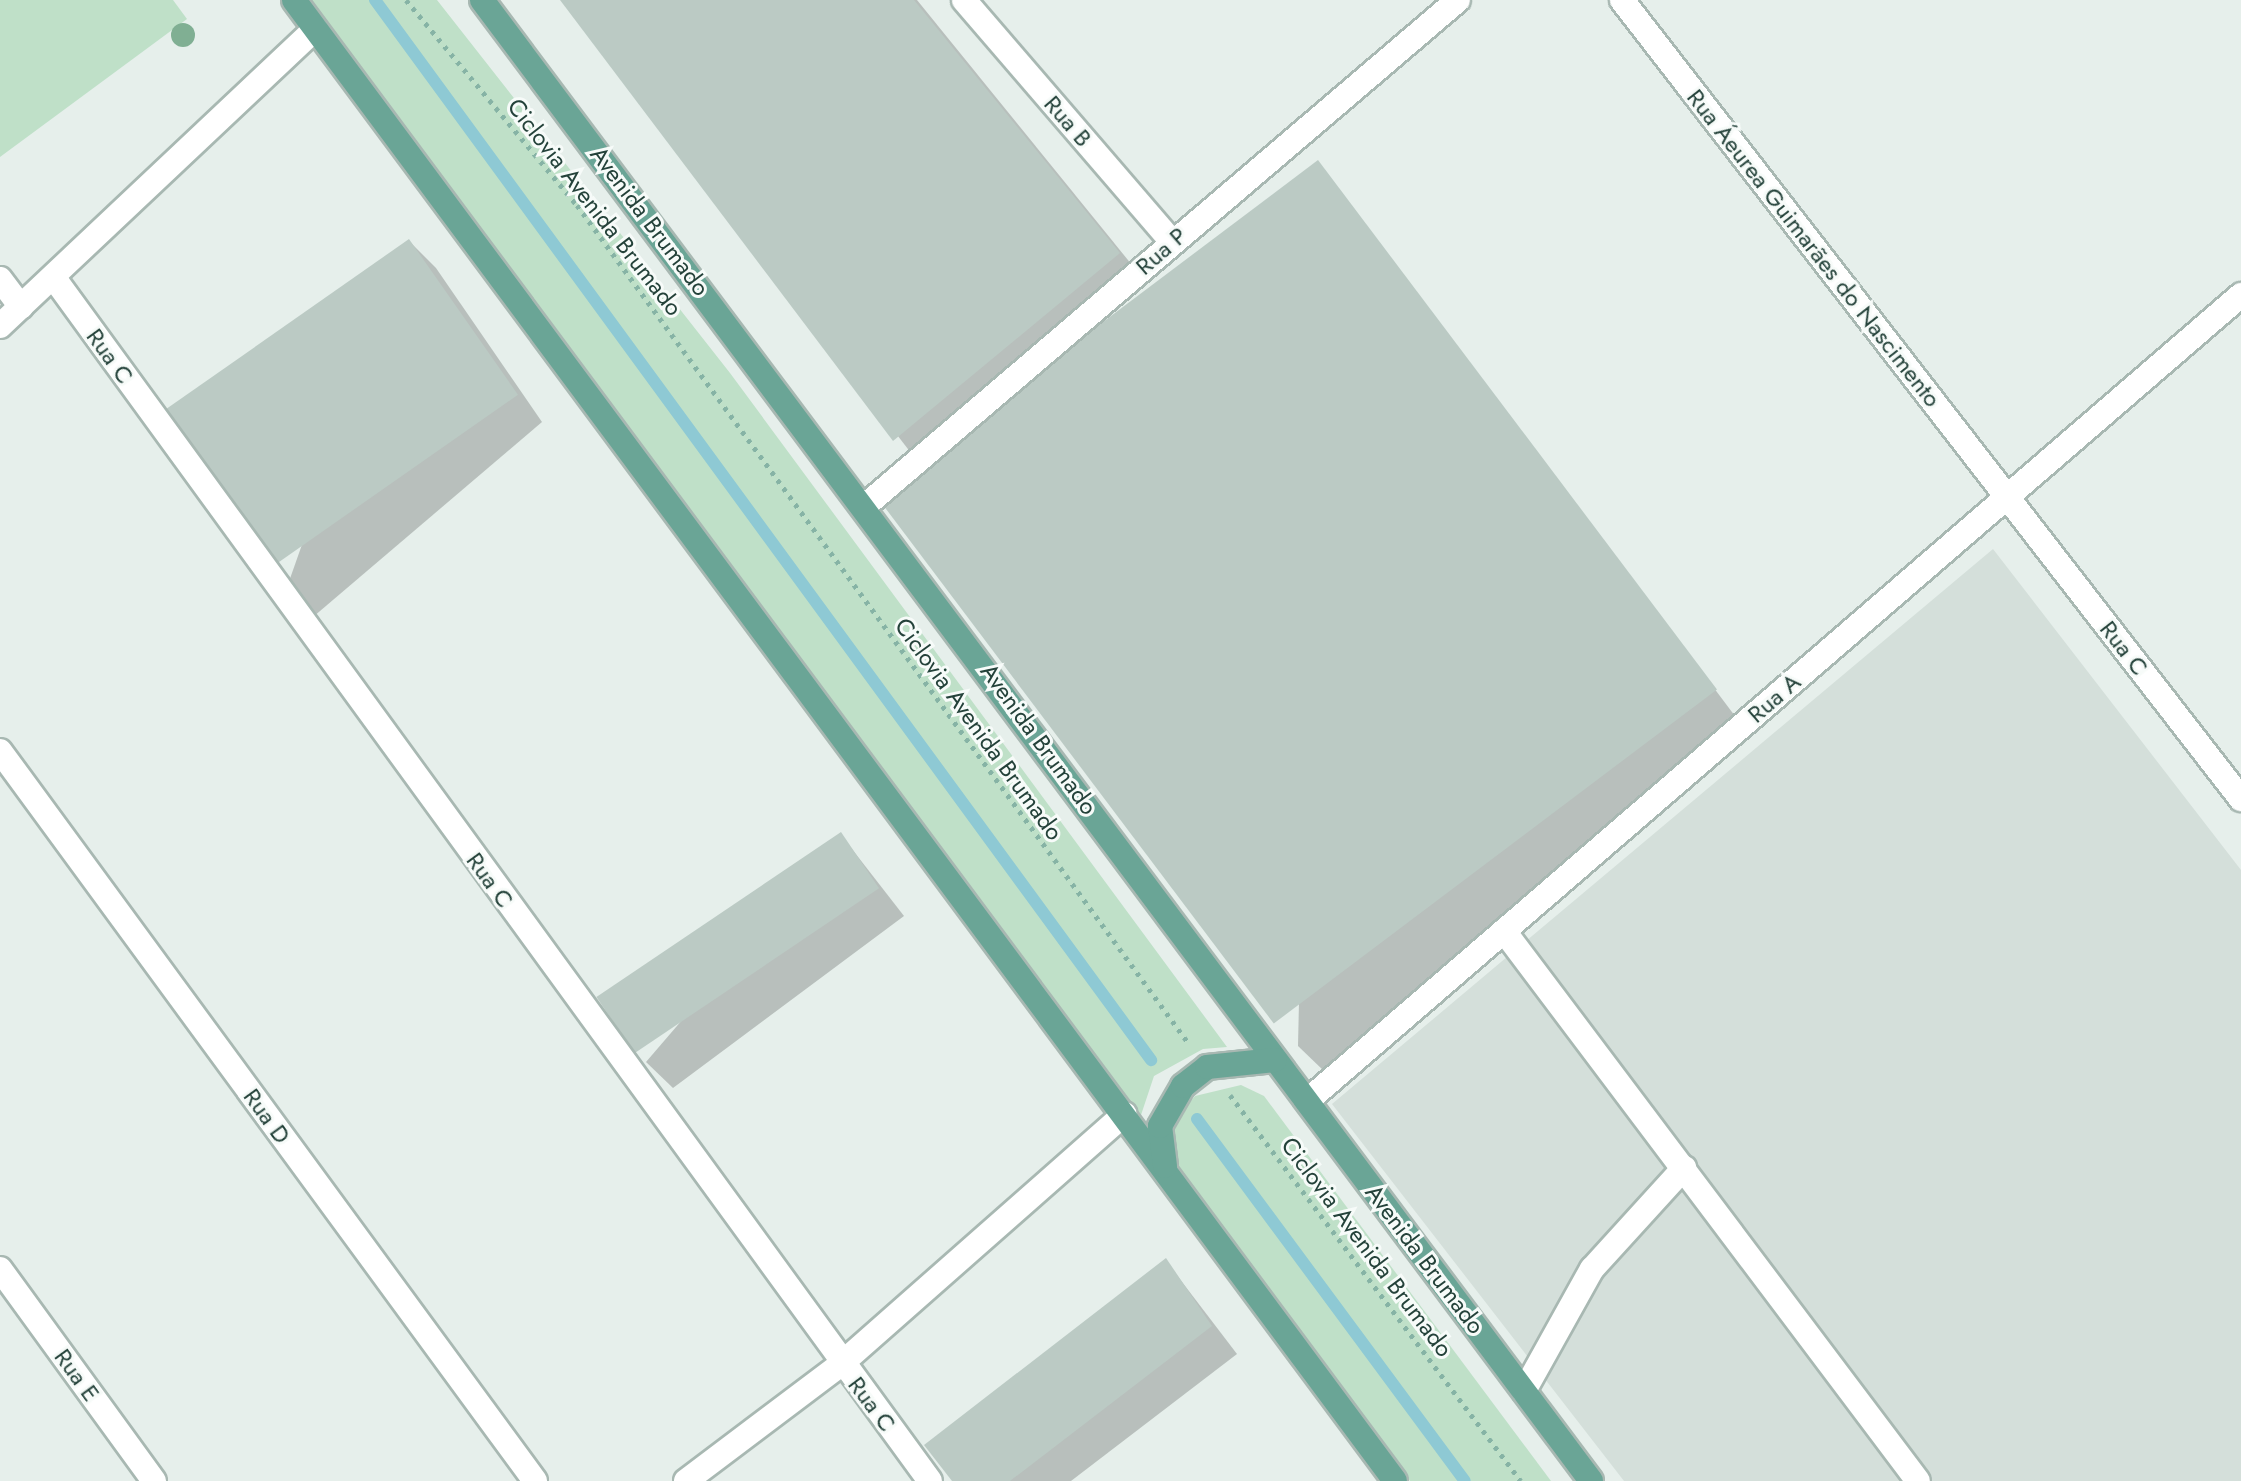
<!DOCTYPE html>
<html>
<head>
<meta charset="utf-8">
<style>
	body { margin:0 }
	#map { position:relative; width:2241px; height:1481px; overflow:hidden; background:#e6efeb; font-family:Jost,sans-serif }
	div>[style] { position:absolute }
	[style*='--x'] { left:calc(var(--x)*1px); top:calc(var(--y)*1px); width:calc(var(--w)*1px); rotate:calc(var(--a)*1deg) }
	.built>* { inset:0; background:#d4dfda }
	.green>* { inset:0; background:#bfe0c8 }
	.shadow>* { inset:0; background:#0003 }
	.stream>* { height:12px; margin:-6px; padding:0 6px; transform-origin:6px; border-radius:6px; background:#8ec9d4 }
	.building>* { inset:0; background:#bbcac4; transform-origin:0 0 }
	.path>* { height:5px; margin-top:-2.5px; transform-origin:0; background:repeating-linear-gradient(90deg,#86b3a5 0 4px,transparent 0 10px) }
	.roads { filter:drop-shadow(2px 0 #a8b8b2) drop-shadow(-2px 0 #a8b8b2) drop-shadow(0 2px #a8b8b2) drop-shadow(0 -2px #a8b8b2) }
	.minor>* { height:24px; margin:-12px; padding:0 12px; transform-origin:12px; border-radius:12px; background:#fff }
	.major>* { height:24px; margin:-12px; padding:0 12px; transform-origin:12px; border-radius:12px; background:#6aa596 }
	.trees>* { width:24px; height:24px; margin:-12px; border-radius:50%; background:#80af93 }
	span { translate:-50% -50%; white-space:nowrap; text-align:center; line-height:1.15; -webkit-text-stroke:6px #f7fbf9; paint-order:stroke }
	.street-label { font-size:24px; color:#24423a }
</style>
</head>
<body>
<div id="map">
	<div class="built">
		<i style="clip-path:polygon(1993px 549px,2241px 870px,2241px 1481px,1624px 1481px,1332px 1104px)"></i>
	</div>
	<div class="green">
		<i style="clip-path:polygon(0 0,173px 0,187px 19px,0 157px)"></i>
		<i style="clip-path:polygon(309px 0,437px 0,730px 373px,1227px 1047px,1203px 1049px,1154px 1076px,1139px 1121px)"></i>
		<i style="clip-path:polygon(1241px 1085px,1264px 1096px,1551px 1481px,1410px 1481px,1168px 1154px,1176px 1119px,1195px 1096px)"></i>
	</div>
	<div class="shadow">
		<i style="clip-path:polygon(562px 0,917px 0,1145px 281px,921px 466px)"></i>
		<i style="clip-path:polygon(1318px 162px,1738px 720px,1325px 1072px,1298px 1046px)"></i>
		<i style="clip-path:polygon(409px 241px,436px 268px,542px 422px,313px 617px,286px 590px)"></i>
		<i style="clip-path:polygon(841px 835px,904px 916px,673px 1088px,646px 1062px)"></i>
		<i style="clip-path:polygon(1166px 1261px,1237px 1354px,1071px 1481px,954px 1481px)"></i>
	</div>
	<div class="stream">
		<i style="--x:375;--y:0;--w:1314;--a:53.79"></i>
		<i style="--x:1197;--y:1119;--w:450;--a:53.5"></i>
	</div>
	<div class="building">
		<i style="clip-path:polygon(560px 0,914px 0,1120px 253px,893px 441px)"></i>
		<i style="left:1318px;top:160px;width:663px;height:555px;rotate:53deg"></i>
		<i style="left:409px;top:239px;width:190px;height:303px;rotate:55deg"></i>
		<i style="left:841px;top:832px;width:68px;height:295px;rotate:56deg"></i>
		<i style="clip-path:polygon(1166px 1258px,1212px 1326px,1010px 1481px,952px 1481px,924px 1445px)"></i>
	</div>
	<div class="path">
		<i style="--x:406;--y:0;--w:267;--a:50.2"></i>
		<i style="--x:577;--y:205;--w:1038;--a:53.89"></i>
		<i style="--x:1230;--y:1095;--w:483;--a:53"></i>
	</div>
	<div class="roads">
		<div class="minor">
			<i style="--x:964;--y:0;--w:319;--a:49.3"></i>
			<i style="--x:1622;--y:0;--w:1011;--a:52.23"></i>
			<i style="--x:54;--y:278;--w:1488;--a:53.94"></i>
			<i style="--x:0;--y:279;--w:35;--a:53"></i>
			<i style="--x:0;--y:326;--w:433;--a:-43.3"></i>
			<i style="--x:866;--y:505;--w:778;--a:-40.47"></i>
			<i style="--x:0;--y:751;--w:905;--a:53.76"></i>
			<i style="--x:1504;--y:931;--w:688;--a:53.03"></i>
			<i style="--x:1307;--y:1101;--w:1234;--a:-40.79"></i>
			<i style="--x:0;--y:1269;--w:262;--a:54"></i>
			<i style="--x:1524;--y:1391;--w:140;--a:-60.9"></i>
			<i style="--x:1592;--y:1269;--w:137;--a:-47.7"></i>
			<i style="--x:686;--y:1481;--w:194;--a:-37"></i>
			<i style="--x:841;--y:1364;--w:378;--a:-41.4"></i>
		</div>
		<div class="major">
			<i style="--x:294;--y:0;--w:1845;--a:53.37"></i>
			<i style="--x:482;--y:0;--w:1850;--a:53.17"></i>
			<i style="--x:1165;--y:1166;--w:40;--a:-97.1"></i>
			<i style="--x:1160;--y:1126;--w:46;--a:-60.1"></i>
			<i style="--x:1183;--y:1086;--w:31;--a:-38"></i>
			<i style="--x:1207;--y:1067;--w:68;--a:-5.9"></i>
		</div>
	</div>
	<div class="trees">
		<i style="left:183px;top:35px"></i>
	</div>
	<div class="street-label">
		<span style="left:1068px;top:121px;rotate:49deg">Rua B</span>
		<span style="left:595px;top:207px;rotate:52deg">Ciclovia Avenida Brumado</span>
		<span style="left:650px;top:221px;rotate:53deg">Avenida Brumado</span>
		<span style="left:1814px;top:248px;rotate:52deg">Rua Áeurea Guimarães do Nascimento</span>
		<span style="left:1161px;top:251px;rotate:-41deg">Rua P</span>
		<span style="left:110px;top:356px;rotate:54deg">Rua C</span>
		<span style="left:2124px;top:648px;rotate:52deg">Rua C</span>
		<span style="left:1774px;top:698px;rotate:-41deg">Rua A</span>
		<span style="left:979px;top:729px;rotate:54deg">Ciclovia Avenida Brumado</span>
		<span style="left:1039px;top:739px;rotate:54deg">Avenida Brumado</span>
		<span style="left:490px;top:880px;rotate:54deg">Rua C</span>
		<span style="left:267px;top:1116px;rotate:54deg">Rua D</span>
		<span style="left:1367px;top:1247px;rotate:53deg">Ciclovia Avenida Brumado</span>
		<span style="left:1425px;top:1259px;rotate:53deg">Avenida Brumado</span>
		<span style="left:77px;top:1375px;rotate:54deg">Rua E</span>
		<span style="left:872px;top:1404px;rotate:53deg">Rua C</span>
	</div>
</div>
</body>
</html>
